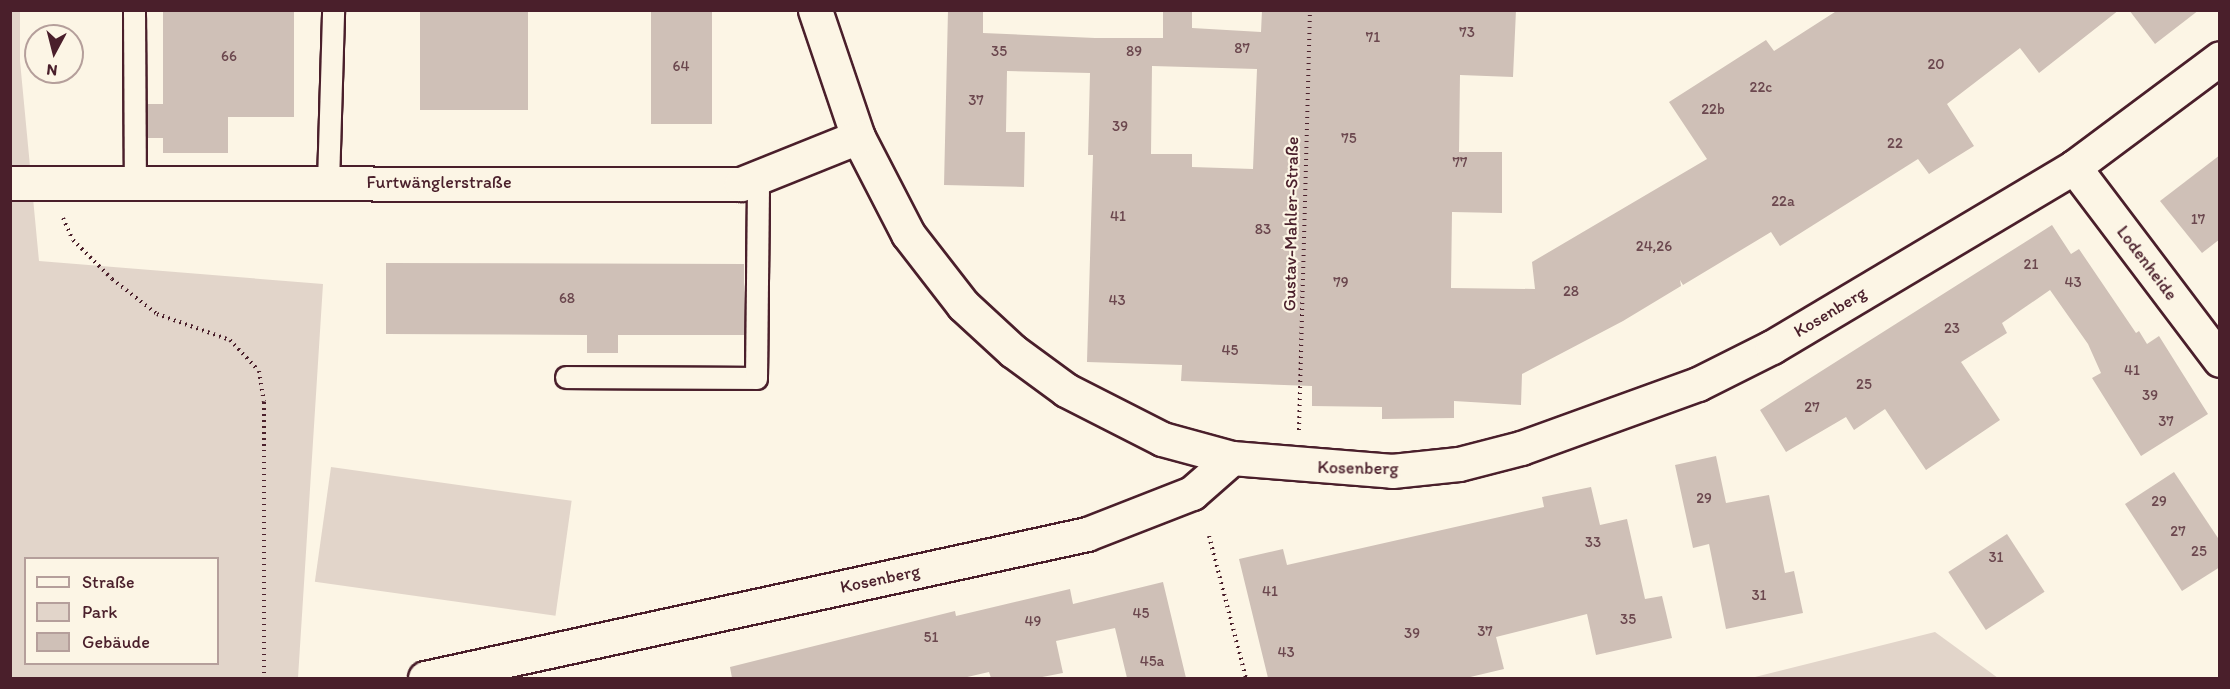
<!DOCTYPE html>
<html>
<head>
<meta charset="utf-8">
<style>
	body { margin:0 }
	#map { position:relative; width:2230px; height:689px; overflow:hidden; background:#fcf5e5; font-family:Itim,sans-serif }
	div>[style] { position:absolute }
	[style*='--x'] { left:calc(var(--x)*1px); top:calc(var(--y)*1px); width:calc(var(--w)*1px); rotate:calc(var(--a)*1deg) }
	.green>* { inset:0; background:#e2d5ca; transform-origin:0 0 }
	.building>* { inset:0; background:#cfc0b7; transform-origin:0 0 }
	.path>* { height:4px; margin-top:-2px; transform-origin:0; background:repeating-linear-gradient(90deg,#4a1f2b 0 1.5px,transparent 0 6px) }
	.roads { filter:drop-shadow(2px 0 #4a1f2b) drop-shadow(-2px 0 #4a1f2b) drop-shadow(0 2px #4a1f2b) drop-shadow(0 -2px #4a1f2b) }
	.service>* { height:21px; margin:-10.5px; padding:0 10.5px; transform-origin:10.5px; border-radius:10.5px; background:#fcf5e5 }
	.minor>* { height:33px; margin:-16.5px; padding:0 16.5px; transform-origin:16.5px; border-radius:16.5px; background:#fcf5e5 }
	span { translate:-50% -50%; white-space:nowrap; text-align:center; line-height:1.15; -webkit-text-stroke:4.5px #fcf5e5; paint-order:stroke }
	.number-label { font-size:15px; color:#6b474e }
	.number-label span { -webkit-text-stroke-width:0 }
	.street-label { font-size:18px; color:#4a1f2b }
	.frame { position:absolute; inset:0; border:12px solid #4a1f2b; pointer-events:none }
	.legend { position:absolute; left:24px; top:557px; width:195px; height:108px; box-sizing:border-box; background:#fcf5e5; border:2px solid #b59f9b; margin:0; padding:8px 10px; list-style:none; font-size:18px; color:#4a1f2b }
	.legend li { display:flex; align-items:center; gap:12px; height:30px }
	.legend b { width:30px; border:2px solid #b59f9b }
	.north { position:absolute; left:24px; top:24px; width:60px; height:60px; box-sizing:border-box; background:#fcf5e5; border:2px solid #b59f9b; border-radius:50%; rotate:187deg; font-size:16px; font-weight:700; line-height:24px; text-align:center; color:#4a1f2b }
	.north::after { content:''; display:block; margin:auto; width:21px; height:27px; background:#4a1f2b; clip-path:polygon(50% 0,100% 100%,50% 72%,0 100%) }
</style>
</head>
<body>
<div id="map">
	<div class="green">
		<i style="clip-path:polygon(evenodd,10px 11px,20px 11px,20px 61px,39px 261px,323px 284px,298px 678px,11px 678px,10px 11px,26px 558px,218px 558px,218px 664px,26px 664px,26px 558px)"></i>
		<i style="left:331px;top:467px;width:243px;height:116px;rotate:8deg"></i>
		<i style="clip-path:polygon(1935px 632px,1998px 678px,1751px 678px)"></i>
	</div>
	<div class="building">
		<i style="clip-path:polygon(163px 10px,294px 10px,294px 117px,228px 117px,228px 153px,163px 153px,163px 138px,147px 138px,147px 104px,163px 104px)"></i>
		<i style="left:420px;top:10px;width:108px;height:100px"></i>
		<i style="left:651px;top:10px;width:61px;height:114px"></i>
		<i style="clip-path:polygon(evenodd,948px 10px,983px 10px,983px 33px,1095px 38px,1163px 38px,1163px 10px,1192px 10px,1192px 28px,1261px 32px,1262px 10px,1516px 10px,1513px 77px,1460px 75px,1459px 152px,1502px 152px,1502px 213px,1452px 212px,1451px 288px,1535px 289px,1532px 262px,1707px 159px,1669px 102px,1766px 40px,1774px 51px,1838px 10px,2119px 10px,2039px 73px,2020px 48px,1947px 104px,1974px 146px,1929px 174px,1918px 159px,1780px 246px,1771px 232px,1683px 285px,1680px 280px,1681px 286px,1623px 321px,1522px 374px,1521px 405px,1454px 401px,1454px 418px,1382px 419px,1382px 407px,1312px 406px,1312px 386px,1181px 381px,1182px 365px,1087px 362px,1093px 155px,1088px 155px,1090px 73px,1007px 71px,1006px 132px,1025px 132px,1024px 187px,944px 185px,948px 10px,1152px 66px,1257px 69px,1253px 169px,1192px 167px,1192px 154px,1151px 154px,1152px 66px)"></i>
		<i style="clip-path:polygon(2129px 10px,2199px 10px,2155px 44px)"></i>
		<i style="clip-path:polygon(2220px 155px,2220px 239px,2202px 253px,2160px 201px)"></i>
		<i style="clip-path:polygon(2052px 225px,2071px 254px,2079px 249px,2136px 333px,2139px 331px,2147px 344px,2159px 336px,2208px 414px,2141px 456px,2092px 378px,2101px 373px,2088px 344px,2050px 290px,2002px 323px,2007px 333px,1961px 362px,2000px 420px,1926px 470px,1885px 409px,1854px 430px,1846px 417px,1786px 452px,1760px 410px)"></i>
		<i style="clip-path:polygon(386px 263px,744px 264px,744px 335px,618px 335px,618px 353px,587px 353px,587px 335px,386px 334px)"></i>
		<i style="clip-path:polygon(1716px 456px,1726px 503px,1769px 495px,1785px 573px,1794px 571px,1803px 613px,1726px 629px,1709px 544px,1693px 548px,1675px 465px)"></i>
		<i style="clip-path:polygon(2174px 472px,2220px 541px,2220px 567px,2182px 591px,2125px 504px)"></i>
		<i style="clip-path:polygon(1591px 487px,1600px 525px,1627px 519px,1645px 599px,1662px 596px,1672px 638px,1596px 655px,1587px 614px,1496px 637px,1504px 669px,1466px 678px,1268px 678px,1239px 559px,1283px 549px,1287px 565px,1544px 507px,1542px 497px)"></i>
		<i style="left:2007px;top:534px;width:69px;height:70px;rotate:57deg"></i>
		<i style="clip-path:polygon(1163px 582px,1186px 678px,1127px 678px,1115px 628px,1056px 641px,1063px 673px,1037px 678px,991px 678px,989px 672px,963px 678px,732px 678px,730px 667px,955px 611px,956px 616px,1070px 589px,1073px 604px)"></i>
	</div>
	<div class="path">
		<i style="--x:63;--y:218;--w:24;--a:66"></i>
		<i style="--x:73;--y:240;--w:55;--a:45"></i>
		<i style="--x:112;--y:279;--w:57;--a:37.9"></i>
		<i style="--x:157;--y:314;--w:77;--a:19.6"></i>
		<i style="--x:230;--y:340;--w:42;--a:46.9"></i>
		<i style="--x:259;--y:371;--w:31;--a:81"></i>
		<i style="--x:264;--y:402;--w:276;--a:90"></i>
		<i style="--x:1299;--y:430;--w:420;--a:-88.5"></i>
		<i style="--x:1209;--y:536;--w:147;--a:75.4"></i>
	</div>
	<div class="roads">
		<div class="service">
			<i style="--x:134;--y:10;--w:173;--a:89.7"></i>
			<i style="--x:328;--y:183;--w:173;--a:-88.3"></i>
			<i style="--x:566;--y:377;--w:190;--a:0.3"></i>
			<i style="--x:756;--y:378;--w:201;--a:-89.4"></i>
		</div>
		<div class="minor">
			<i style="--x:815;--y:10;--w:134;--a:71.3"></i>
			<i style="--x:858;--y:137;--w:109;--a:62.7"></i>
			<i style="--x:908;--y:234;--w:90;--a:52.2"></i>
			<i style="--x:963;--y:305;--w:68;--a:42.6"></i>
			<i style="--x:1013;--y:351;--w:66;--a:36.3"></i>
			<i style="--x:1066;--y:390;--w:108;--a:27"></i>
			<i style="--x:1162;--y:439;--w:73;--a:15.2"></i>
			<i style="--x:1232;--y:458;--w:161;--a:4.6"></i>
			<i style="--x:1392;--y:471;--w:67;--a:-6"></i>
			<i style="--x:1459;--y:464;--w:64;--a:-14.5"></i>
			<i style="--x:1521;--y:448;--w:188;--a:-19.9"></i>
			<i style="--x:1698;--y:384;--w:83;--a:-26.6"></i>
			<i style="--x:1772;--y:347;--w:352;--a:-30.8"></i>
			<i style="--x:2074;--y:167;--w:182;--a:-36.7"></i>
			<i style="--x:2074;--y:167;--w:242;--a:52.9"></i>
			<i style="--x:10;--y:183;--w:731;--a:0.08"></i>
			<i style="--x:741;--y:184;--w:126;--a:-21.9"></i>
			<i style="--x:425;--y:678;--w:677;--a:-12.27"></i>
			<i style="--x:1087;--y:534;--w:113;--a:-21.3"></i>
			<i style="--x:1192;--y:493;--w:53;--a:-41.2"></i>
		</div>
	</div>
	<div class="number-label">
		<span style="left:1467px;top:33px">73</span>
		<span style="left:1373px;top:38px">71</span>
		<span style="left:1242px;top:49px">87</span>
		<span style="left:999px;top:52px">35</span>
		<span style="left:1134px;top:52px">89</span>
		<span style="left:229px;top:57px">66</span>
		<span style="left:1936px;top:65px">20</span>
		<span style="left:681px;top:67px">64</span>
		<span style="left:1761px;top:88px">22c</span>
		<span style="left:976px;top:101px">37</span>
		<span style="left:1713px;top:110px">22b</span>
		<span style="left:1120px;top:127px">39</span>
		<span style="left:1349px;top:139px">75</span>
		<span style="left:1895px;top:144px">22</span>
		<span style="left:1460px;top:163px">77</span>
		<span style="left:1783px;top:202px">22a</span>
		<span style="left:1118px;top:217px">41</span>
		<span style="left:2198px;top:220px">17</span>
		<span style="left:1263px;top:230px">83</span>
		<span style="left:1654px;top:247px">24,26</span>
		<span style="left:2031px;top:265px">21</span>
		<span style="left:1341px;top:283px">79</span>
		<span style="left:2073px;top:283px">43</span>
		<span style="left:1571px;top:292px">28</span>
		<span style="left:567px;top:299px">68</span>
		<span style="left:1117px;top:301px">43</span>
		<span style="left:1952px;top:329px">23</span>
		<span style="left:1230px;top:351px">45</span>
		<span style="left:2132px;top:371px">41</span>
		<span style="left:1864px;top:385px">25</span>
		<span style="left:2150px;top:396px">39</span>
		<span style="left:1812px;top:408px">27</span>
		<span style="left:2166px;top:422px">37</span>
		<span style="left:1704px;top:499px">29</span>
		<span style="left:2159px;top:502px">29</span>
		<span style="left:2178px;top:532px">27</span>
		<span style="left:1593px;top:543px">33</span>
		<span style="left:2199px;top:552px">25</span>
		<span style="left:1996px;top:558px">31</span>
		<span style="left:1270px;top:592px">41</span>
		<span style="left:1759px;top:596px">31</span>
		<span style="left:1141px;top:614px">45</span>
		<span style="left:1628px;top:620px">35</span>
		<span style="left:1033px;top:622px">49</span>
		<span style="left:1485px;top:632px">37</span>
		<span style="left:1412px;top:634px">39</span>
		<span style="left:931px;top:638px">51</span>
		<span style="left:1286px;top:653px">43</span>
		<span style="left:1152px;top:662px">45a</span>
	</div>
	<div class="street-label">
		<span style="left:439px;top:182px">Furtwänglerstraße</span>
		<span style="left:1291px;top:224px;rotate:-89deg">Gustav-Mahler-Straße</span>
		<span style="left:2147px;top:263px;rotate:53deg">Lodenheide</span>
		<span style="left:1830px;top:312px;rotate:-31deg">Kosenberg</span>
		<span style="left:1358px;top:468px;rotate:1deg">Kosenberg</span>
		<span style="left:880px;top:579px;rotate:-12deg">Kosenberg</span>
	</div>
	<div class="frame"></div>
	<ul class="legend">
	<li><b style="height:8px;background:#fcf5e5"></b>Straße</li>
	<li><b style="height:16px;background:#e2d5ca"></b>Park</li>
	<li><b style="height:16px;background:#cfc0b7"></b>Gebäude</li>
	</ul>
	<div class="north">N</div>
</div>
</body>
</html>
